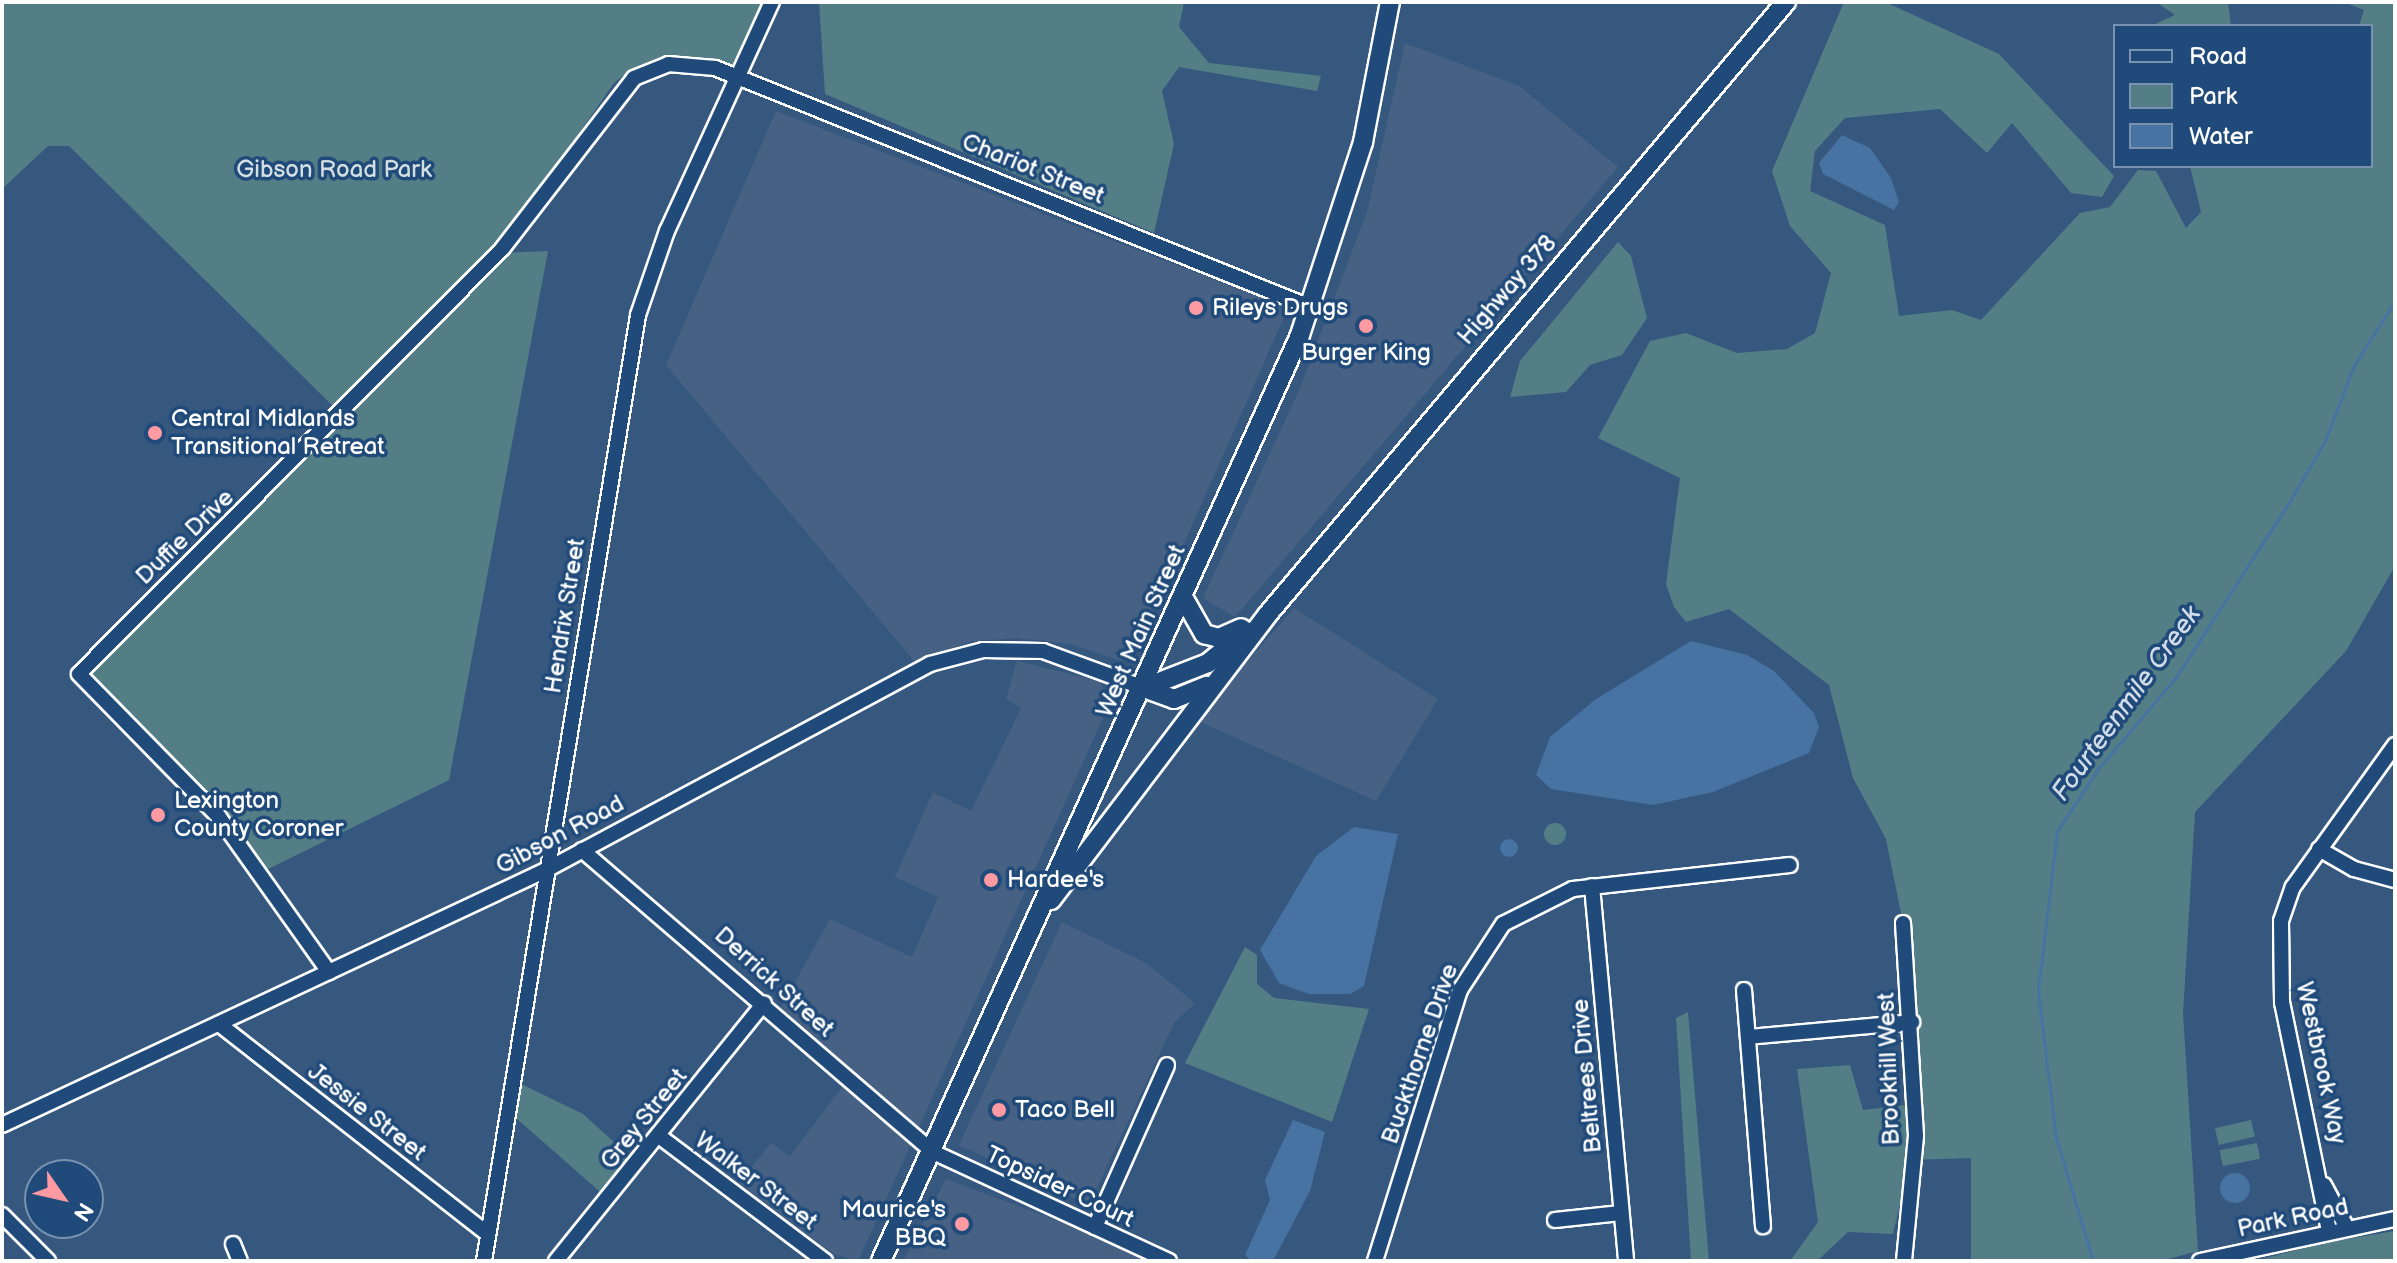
<!DOCTYPE html>
<html>
<head>
<meta charset="utf-8">
<style>
	body { margin:0 }
	#map { position:relative; width:2397px; height:1263px; overflow:hidden; background:#36587f; font-family:"Balsamiq Sans",sans-serif }
	div>[style] { position:absolute }
	[style*='--x'] { left:calc(var(--x)*1px); top:calc(var(--y)*1px); width:calc(var(--w)*1px); rotate:calc(var(--a)*1deg) }
	.built>* { inset:0; background:#466183 }
	.green>* { inset:0; background:#547e86; transform-origin:0 0 }
	.round { border-radius:50% }
	.water>* { inset:0; background:#4673a2 }
	.stream>* { height:3px; margin:-1.5px; padding:0 1.5px; transform-origin:1.5px; border-radius:1.5px; background:#4673a2 }
	.roads { filter:drop-shadow(2px 0 #fff) drop-shadow(-2px 0 #fff) drop-shadow(0 2px #fff) drop-shadow(0 -2px #fff) }
	.minor>* { height:14px; margin:-7px; padding:0 7px; transform-origin:7px; border-radius:7px; background:#1f4a7a }
	.major>* { height:18px; margin:-9px; padding:0 9px; transform-origin:9px; border-radius:9px; background:#1f4a7a }
	.dots>* { width:22px; height:22px; translate:-50% -50%; box-sizing:border-box; border:4px solid #1f4a7a; border-radius:50% }
	span { translate:-50% -50%; white-space:nowrap; text-align:center; line-height:1.15; -webkit-text-stroke:7px #1f4a7a; paint-order:stroke }
	.street-label { font-size:24px; color:#fff }
	.park-label { font-size:24px; color:#d4dfe1 }
	.poi-label { font-size:24px; color:#fff }
	.left { translate:0 -50%; text-align:left }
	.right { translate:-100% -50%; text-align:right }
	.water-label { font-size:26px; color:#d1dce8; font-style:italic }
	.frame { position:absolute; inset:0; border:4px solid #fff; pointer-events:none }
	.legend { position:absolute; left:2113px; top:24px; width:260px; height:144px; box-sizing:border-box; background:#1f4a7a; border:2px solid #7992af; margin:0; padding:10px 14px; list-style:none; font-size:24px; color:#fff }
	.legend li { display:flex; align-items:center; gap:16px; height:40px }
	.legend b { width:40px; border:2px solid #7992af }
	.north { position:absolute; left:24px; top:1159px; width:80px; height:80px; box-sizing:border-box; background:#1f4a7a; border:2px solid #7992af; border-radius:50%; rotate:124deg; font-size:22px; font-weight:700; line-height:32px; text-align:center; color:#fff }
	.north::after { content:''; display:block; margin:auto; width:28px; height:36px; background:#ff9aa2; clip-path:polygon(50% 0,100% 100%,50% 72%,0 100%) }
</style>
</head>
<body>
<div id="map">
	<div class="built">
		<i style="clip-path:polygon(1405px 43px,1519px 86px,1618px 167px,1235px 617px,1203px 598px,1300px 388px,1367px 212px)"></i>
		<i style="clip-path:polygon(776px 111px,1288px 308px,1134px 657px,1122px 661px,1070px 644px,1018px 638px,973px 641px,914px 661px,666px 365px)"></i>
		<i style="clip-path:polygon(1294px 608px,1438px 699px,1376px 801px,1196px 720px)"></i>
		<i style="clip-path:polygon(1017px 661px,1101px 682px,1108px 707px,919px 1127px,780px 1009px,830px 919px,912px 957px,938px 897px,895px 877px,933px 792px,971px 811px,1021px 708px,1006px 699px)"></i>
		<i style="clip-path:polygon(1062px 922px,1146px 963px,1195px 1003px,1174px 1023px,1089px 1205px,959px 1145px)"></i>
		<i style="clip-path:polygon(846px 1082px,912px 1142px,858px 1261px,834px 1254px,739px 1183px,771px 1143px,790px 1156px)"></i>
		<i style="clip-path:polygon(946px 1179px,1085px 1231px,1154px 1261px,903px 1261px)"></i>
	</div>
	<div class="green">
		<i style="clip-path:polygon(2px 2px,766px 2px,735px 67px,683px 56px,630px 70px,614px 83px,516px 224px,342px 415px,69px 146px,48px 146px,2px 189px)"></i>
		<i style="clip-path:polygon(819px 2px,1184px 2px,1179px 27px,1209px 63px,1321px 76px,1317px 91px,1179px 67px,1162px 91px,1174px 144px,1154px 233px,825px 94px)"></i>
		<i style="clip-path:polygon(1844px 2px,1885px 2px,1999px 54px,2114px 176px,2102px 197px,2071px 193px,2012px 123px,1987px 153px,1940px 109px,1845px 118px,1815px 151px,1810px 191px,1885px 225px,1899px 316px,1952px 310px,1981px 320px,2080px 213px,2110px 207px,2138px 170px,2156px 171px,2186px 228px,2201px 212px,2190px 166px,2371px 166px,2371px 26px,2359px 26px,2364px 10px,2344px 2px,2395px 2px,2395px 566px,2346px 651px,2195px 812px,2183px 1014px,2198px 1251px,2161px 1261px,1971px 1261px,1971px 1158px,1910px 1160px,1893px 1234px,1848px 1232px,1817px 1261px,1790px 1261px,1818px 1222px,1797px 1069px,1850px 1065px,1863px 1110px,1914px 1104px,1903px 923px,1886px 839px,1853px 778px,1829px 685px,1729px 609px,1686px 622px,1674px 607px,1666px 584px,1680px 478px,1598px 438px,1650px 341px,1686px 333px,1737px 353px,1787px 349px,1815px 333px,1831px 273px,1790px 226px,1772px 171px)"></i>
		<i style="clip-path:polygon(2156px 2px,2228px 2px,2231px 26px,2151px 26px,2175px 15px)"></i>
		<i style="clip-path:polygon(1618px 242px,1631px 256px,1647px 318px,1622px 355px,1590px 365px,1566px 392px,1510px 397px,1520px 361px)"></i>
		<i style="clip-path:polygon(548px 251px,449px 780px,266px 870px,221px 811px,91px 677px,92px 666px,504px 253px)"></i>
		<i class="round" style="left:1544px;top:823px;width:22px;height:22px"></i>
		<i style="clip-path:polygon(1245px 947px,1257px 955px,1257px 984px,1274px 998px,1369px 1009px,1332px 1122px,1185px 1063px)"></i>
		<i style="clip-path:polygon(1688px 1012px,1709px 1261px,1691px 1261px,1676px 1018px)"></i>
		<i style="clip-path:polygon(513px 1080px,583px 1114px,637px 1163px,607px 1198px,508px 1111px)"></i>
		<i style="left:2251px;top:1120px;width:17px;height:37px;rotate:77deg"></i>
		<i style="left:2257px;top:1143px;width:16px;height:38px;rotate:79deg"></i>
		<i style="clip-path:polygon(2395px 1231px,2395px 1261px,2254px 1261px,2329px 1242px)"></i>
	</div>
	<div class="water">
		<i style="clip-path:polygon(1842px 135px,1870px 148px,1891px 178px,1899px 202px,1894px 210px,1823px 174px,1819px 163px)"></i>
		<i style="clip-path:polygon(1691px 641px,1747px 655px,1774px 671px,1814px 713px,1819px 727px,1809px 753px,1713px 792px,1653px 805px,1551px 789px,1536px 775px,1550px 737px,1596px 699px)"></i>
		<i style="clip-path:polygon(1354px 827px,1398px 834px,1364px 986px,1350px 994px,1309px 994px,1279px 983px,1260px 950px,1316px 856px)"></i>
		<i class="round" style="left:1500px;top:839px;width:18px;height:18px"></i>
		<i style="clip-path:polygon(1293px 1120px,1325px 1132px,1310px 1191px,1273px 1261px,1252px 1261px,1245px 1255px,1270px 1200px,1265px 1180px)"></i>
		<i class="round" style="left:2220px;top:1173px;width:30px;height:30px"></i>
	</div>
	<div class="stream">
		<i style="--x:2093;--y:1261;--w:128;--a:-106.7"></i>
		<i style="--x:2056;--y:1138;--w:148;--a:-97"></i>
		<i style="--x:2038;--y:991;--w:161;--a:-83.2"></i>
		<i style="--x:2057;--y:831;--w:74;--a:-56.5"></i>
		<i style="--x:2098;--y:769;--w:121;--a:-49.7"></i>
		<i style="--x:2176;--y:677;--w:212;--a:-57.1"></i>
		<i style="--x:2291;--y:499;--w:67;--a:-59.6"></i>
		<i style="--x:2325;--y:441;--w:81;--a:-69.1"></i>
		<i style="--x:2354;--y:365;--w:76;--a:-57.4"></i>
	</div>
	<div class="roads">
		<div class="minor">
			<i style="--x:2319;--y:849;--w:40;--a:29.7"></i>
			<i style="--x:2354;--y:869;--w:42;--a:15"></i>
			<i style="--x:582;--y:850;--w:463;--a:40.7"></i>
			<i style="--x:933;--y:1152;--w:260;--a:24.8"></i>
			<i style="--x:1592;--y:886;--w:377;--a:84.8"></i>
			<i style="--x:1903;--y:923;--w:213;--a:86.5"></i>
			<i style="--x:1916;--y:1136;--w:126;--a:95.5"></i>
			<i style="--x:329;--y:972;--w:190;--a:-125.4"></i>
			<i style="--x:219;--y:817;--w:200;--a:-134.4"></i>
			<i style="--x:79;--y:674;--w:600;--a:-45.14"></i>
			<i style="--x:502;--y:249;--w:216;--a:-52.3"></i>
			<i style="--x:634;--y:78;--w:37;--a:-22"></i>
			<i style="--x:668;--y:64;--w:47;--a:4.9"></i>
			<i style="--x:715;--y:68;--w:641;--a:21.88"></i>
			<i style="--x:1744;--y:990;--w:237;--a:85.4"></i>
			<i style="--x:219;--y:1024;--w:341;--a:38"></i>
			<i style="--x:1748;--y:1037;--w:165;--a:-5.2"></i>
			<i style="--x:2;--y:1125;--w:601;--a:-25.11"></i>
			<i style="--x:546;--y:870;--w:436;--a:-28.2"></i>
			<i style="--x:930;--y:664;--w:55;--a:-14.8"></i>
			<i style="--x:983;--y:650;--w:60;--a:1"></i>
			<i style="--x:1043;--y:651;--w:108;--a:20.1"></i>
			<i style="--x:659;--y:1136;--w:208;--a:37"></i>
			<i style="--x:2324;--y:1185;--w:49;--a:61.9"></i>
			<i style="--x:2;--y:1215;--w:65;--a:45"></i>
			<i style="--x:1555;--y:1220;--w:66;--a:-6.1"></i>
			<i style="--x:1095;--y:1227;--w:177;--a:-66"></i>
			<i style="--x:2329;--y:1231;--w:233;--a:-101.6"></i>
			<i style="--x:2282;--y:1003;--w:82;--a:-90.7"></i>
			<i style="--x:2281;--y:921;--w:36;--a:-71"></i>
			<i style="--x:2293;--y:887;--w:175;--a:-54.3"></i>
			<i style="--x:233;--y:1244;--w:18;--a:68"></i>
			<i style="--x:484;--y:1261;--w:958;--a:-80.75"></i>
			<i style="--x:638;--y:315;--w:89;--a:-71"></i>
			<i style="--x:667;--y:231;--w:252;--a:-65.4"></i>
			<i style="--x:556;--y:1261;--w:331;--a:-51.1"></i>
			<i style="--x:1375;--y:1261;--w:284;--a:-72.6"></i>
			<i style="--x:1460;--y:990;--w:79;--a:-56.9"></i>
			<i style="--x:1503;--y:924;--w:78;--a:-26.6"></i>
			<i style="--x:1573;--y:889;--w:218;--a:-6.3"></i>
			<i style="--x:2200;--y:1261;--w:199;--a:-12.2"></i>
		</div>
		<div class="major">
			<i style="--x:1183;--y:597;--w:43;--a:60.4"></i>
			<i style="--x:1204;--y:634;--w:16;--a:15"></i>
			<i style="--x:1219;--y:638;--w:24;--a:-24"></i>
			<i style="--x:1144;--y:688;--w:69;--a:-21.3"></i>
			<i style="--x:1208;--y:663;--w:50;--a:-39.4"></i>
			<i style="--x:1144;--y:688;--w:32;--a:20"></i>
			<i style="--x:1174;--y:699;--w:35;--a:-22"></i>
			<i style="--x:1051;--y:900;--w:359;--a:-52.8"></i>
			<i style="--x:1268;--y:614;--w:802;--a:-49.76"></i>
			<i style="--x:881;--y:1261;--w:1016;--a:-65.65"></i>
			<i style="--x:1300;--y:335;--w:203;--a:-71.9"></i>
			<i style="--x:1363;--y:142;--w:143;--a:-79.1"></i>
		</div>
	</div>
	<div class="dots">
		<i style="left:1196px;top:308px;background:#ff9aa2"></i>
		<i style="left:1366px;top:326px;background:#ff9aa2"></i>
		<i style="left:155px;top:433px;background:#ff9aa2"></i>
		<i style="left:158px;top:815px;background:#ff9aa2"></i>
		<i style="left:991px;top:880px;background:#ff9aa2"></i>
		<i style="left:999px;top:1110px;background:#ff9aa2"></i>
		<i style="left:962px;top:1224px;background:#ff9aa2"></i>
	</div>
	<div class="street-label">
		<span style="left:1033px;top:169px;rotate:22deg">Chariot Street</span>
		<span style="left:1507px;top:290px;rotate:-49deg">Highway 378</span>
		<span style="left:185px;top:537px;rotate:-44deg">Duffie Drive</span>
		<span style="left:565px;top:616px;rotate:-81deg">Hendrix Street</span>
		<span style="left:1141px;top:631px;rotate:-66deg">West Main Street</span>
		<span style="left:560px;top:835px;rotate:-28deg">Gibson Road</span>
		<span style="left:774px;top:982px;rotate:42deg">Derrick Street</span>
		<span style="left:1420px;top:1054px;rotate:-71deg">Buckthorne Drive</span>
		<span style="left:2321px;top:1063px;rotate:78deg">Westbrook Way</span>
		<span style="left:1889px;top:1069px;rotate:-92deg">Brookhill West</span>
		<span style="left:1587px;top:1076px;rotate:-95deg">Beltrees Drive</span>
		<span style="left:367px;top:1112px;rotate:38deg">Jessie Street</span>
		<span style="left:644px;top:1119px;rotate:-51deg">Grey Street</span>
		<span style="left:756px;top:1181px;rotate:37deg">Walker Street</span>
		<span style="left:1060px;top:1187px;rotate:25deg">Topsider Court</span>
		<span style="left:2293px;top:1218px;rotate:-12deg">Park Road</span>
	</div>
	<div class="park-label">
		<span style="left:334px;top:170px">Gibson Road Park</span>
	</div>
	<div class="poi-label">
		<span class="left" style="left:1212px;top:308px">Rileys Drugs</span>
		<span style="left:1366px;top:353px">Burger King</span>
		<span class="left" style="left:171px;top:433px">Central Midlands<br>Transitional Retreat</span>
		<span class="left" style="left:174px;top:815px">Lexington<br>County Coroner</span>
		<span class="left" style="left:1007px;top:880px">Hardee's</span>
		<span class="left" style="left:1015px;top:1110px">Taco Bell</span>
		<span class="right" style="left:946px;top:1224px">Maurice's<br>BBQ</span>
	</div>
	<div class="water-label">
		<span style="left:2127px;top:704px;rotate:-54deg">Fourteenmile Creek</span>
	</div>
	<div class="frame"></div>
	<ul class="legend">
	<li><b style="height:10px;background:#1f4a7a"></b>Road</li>
	<li><b style="height:22px;background:#547e86"></b>Park</li>
	<li><b style="height:22px;background:#4673a2"></b>Water</li>
	</ul>
	<div class="north">N</div>
</div>
</body>
</html>
